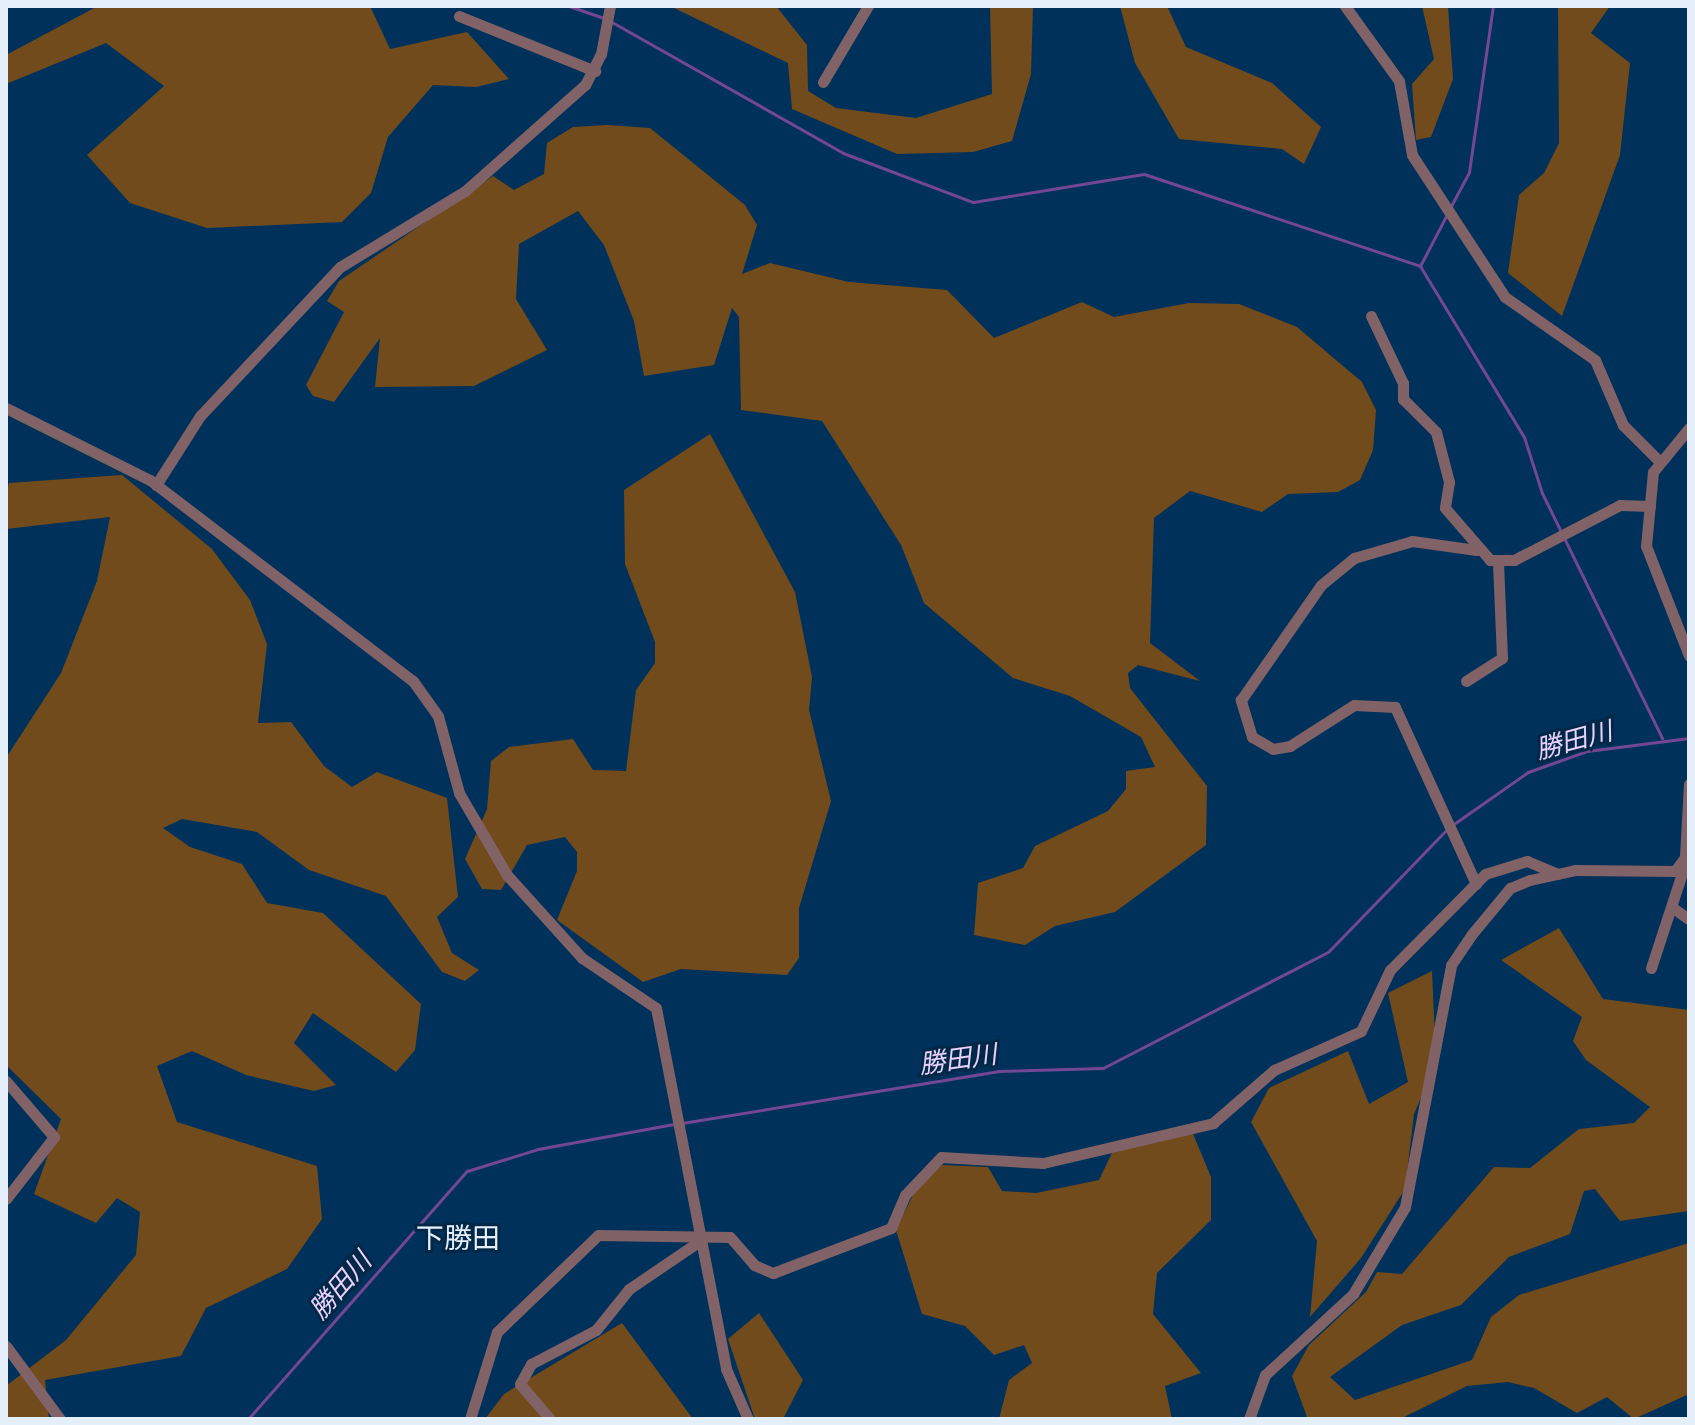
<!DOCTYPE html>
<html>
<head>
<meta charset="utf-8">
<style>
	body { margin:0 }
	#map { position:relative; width:1695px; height:1425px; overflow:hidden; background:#00315a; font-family:Figtree,"Noto Sans JP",sans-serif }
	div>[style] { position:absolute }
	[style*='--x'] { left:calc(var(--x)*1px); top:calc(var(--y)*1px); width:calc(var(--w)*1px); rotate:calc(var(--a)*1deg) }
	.green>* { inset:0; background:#714b1c }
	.stream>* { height:3px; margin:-1.5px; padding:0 1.5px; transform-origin:1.5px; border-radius:1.5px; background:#744794 }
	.minor>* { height:11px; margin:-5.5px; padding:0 5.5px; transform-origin:5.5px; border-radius:5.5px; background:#816266 }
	span { translate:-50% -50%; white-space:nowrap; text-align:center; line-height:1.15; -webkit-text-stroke:6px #032847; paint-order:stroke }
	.water-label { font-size:26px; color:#e9d2fd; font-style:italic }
	.quarter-label { font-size:28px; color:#e5effa }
	.frame { position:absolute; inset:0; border:8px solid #e5effa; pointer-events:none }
</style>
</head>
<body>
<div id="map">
	<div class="green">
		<i style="clip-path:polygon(98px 6px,370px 6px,390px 49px,467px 32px,509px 79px,476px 87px,433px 85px,388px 137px,371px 193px,342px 222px,207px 228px,130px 203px,87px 155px,164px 86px,106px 43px,6px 84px,6px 55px)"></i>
		<i style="clip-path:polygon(670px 6px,776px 6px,807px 45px,808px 91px,836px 108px,916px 118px,992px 94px,990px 6px,1033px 6px,1031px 74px,1012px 141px,973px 152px,897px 154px,792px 109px,788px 63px)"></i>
		<i style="clip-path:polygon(1120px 6px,1167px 6px,1186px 47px,1272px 83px,1321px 127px,1304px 164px,1282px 149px,1179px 139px,1135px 63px)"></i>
		<i style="clip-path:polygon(1422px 6px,1448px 6px,1453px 79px,1431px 137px,1416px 140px,1412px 84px,1434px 59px)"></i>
		<i style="clip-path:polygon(1558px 6px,1610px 6px,1591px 33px,1630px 63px,1620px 155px,1562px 316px,1508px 273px,1519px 195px,1544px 173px,1559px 143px)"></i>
		<i style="clip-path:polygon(608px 125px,650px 128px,745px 205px,757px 225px,742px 274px,770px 263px,849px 282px,947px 290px,994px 338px,1082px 302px,1114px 317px,1189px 303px,1239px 304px,1297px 327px,1362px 382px,1376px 410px,1373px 450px,1360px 480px,1338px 492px,1288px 494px,1262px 512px,1190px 491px,1154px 518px,1150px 643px,1200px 681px,1138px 665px,1128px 673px,1130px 688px,1207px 786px,1206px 845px,1115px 912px,1055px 926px,1025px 945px,974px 935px,978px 883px,1023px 868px,1035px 846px,1108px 811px,1126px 789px,1126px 771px,1155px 767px,1141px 737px,1070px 696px,1013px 678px,924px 603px,901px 545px,822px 421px,741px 410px,739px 317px,732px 308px,714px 365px,644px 376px,634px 321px,604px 245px,578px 211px,519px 244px,516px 299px,547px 350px,474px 386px,375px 387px,380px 338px,334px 402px,313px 396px,306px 385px,344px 312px,327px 301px,339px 281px,493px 176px,514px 190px,544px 174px,547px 143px,573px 127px)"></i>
		<i style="clip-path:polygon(710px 434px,795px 592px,812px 677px,809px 710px,831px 801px,799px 908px,799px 958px,787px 975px,681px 969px,643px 982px,557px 920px,577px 871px,577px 852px,565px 837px,527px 845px,501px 890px,482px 889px,465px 859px,487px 809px,491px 761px,509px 747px,573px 739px,593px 770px,626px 771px,636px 690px,655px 663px,655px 642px,625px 564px,624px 490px)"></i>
		<i style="clip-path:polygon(122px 475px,212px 549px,250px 600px,267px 644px,258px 723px,291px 722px,324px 766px,352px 787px,377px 772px,447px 798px,458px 897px,437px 917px,452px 953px,479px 970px,465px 981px,442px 972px,386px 896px,309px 870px,257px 832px,182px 819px,163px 828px,190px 847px,242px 864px,267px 903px,323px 913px,421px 1004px,415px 1050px,396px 1072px,313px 1013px,294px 1043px,336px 1085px,314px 1091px,246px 1075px,192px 1051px,157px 1066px,177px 1122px,317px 1166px,322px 1219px,287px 1269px,206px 1308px,181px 1356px,45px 1380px,49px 1419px,6px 1419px,6px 1386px,66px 1340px,136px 1255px,140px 1212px,117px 1198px,96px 1223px,34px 1194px,61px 1119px,6px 1065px,6px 758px,61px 673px,97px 581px,110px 517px,6px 529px,6px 495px,9px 483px)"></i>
		<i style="clip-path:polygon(1559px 928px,1603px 999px,1689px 1010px,1689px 1211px,1620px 1221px,1595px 1189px,1584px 1191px,1570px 1234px,1509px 1257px,1461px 1305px,1402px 1325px,1330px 1377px,1355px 1400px,1472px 1360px,1491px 1317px,1519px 1295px,1689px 1243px,1689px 1394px,1634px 1419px,1607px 1397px,1577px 1413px,1534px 1388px,1508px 1382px,1467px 1386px,1400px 1419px,1307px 1417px,1292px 1376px,1309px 1345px,1366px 1292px,1377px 1272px,1402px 1274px,1494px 1167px,1530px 1168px,1579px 1129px,1634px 1123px,1650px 1107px,1586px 1060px,1573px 1041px,1582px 1017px,1501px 960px)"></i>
		<i style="clip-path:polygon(1432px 971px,1436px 1062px,1414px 1114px,1405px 1189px,1361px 1258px,1310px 1317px,1317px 1241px,1251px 1122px,1269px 1088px,1348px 1051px,1369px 1104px,1408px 1082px,1388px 993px)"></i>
		<i style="clip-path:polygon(1191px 1129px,1211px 1177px,1211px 1220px,1157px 1273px,1153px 1314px,1201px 1373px,1165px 1386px,1172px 1419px,999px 1419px,1009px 1380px,1032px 1363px,1024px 1345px,994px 1355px,965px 1326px,922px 1314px,896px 1230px,914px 1193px,942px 1165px,988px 1167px,1002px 1191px,1036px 1193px,1099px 1180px,1112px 1153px)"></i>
		<i style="clip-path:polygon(759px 1313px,803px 1380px,783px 1419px,755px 1419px,728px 1339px)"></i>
		<i style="clip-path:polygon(622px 1323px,693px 1419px,485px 1419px,504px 1394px)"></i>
	</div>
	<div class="stream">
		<i style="--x:569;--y:6;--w:36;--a:19"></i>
		<i style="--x:610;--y:21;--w:268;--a:29.5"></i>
		<i style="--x:843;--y:153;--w:139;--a:20.7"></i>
		<i style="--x:973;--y:202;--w:173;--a:-9.3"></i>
		<i style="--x:1144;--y:174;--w:291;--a:18.4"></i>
		<i style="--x:1420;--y:266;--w:200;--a:58.7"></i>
		<i style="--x:1524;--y:437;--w:59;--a:72.2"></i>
		<i style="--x:1542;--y:493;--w:273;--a:63.9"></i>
		<i style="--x:1451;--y:206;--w:38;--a:-62"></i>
		<i style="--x:1469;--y:172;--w:168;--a:-81.8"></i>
		<i style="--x:1420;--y:266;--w:56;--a:-62.5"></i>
		<i style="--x:682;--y:1123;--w:320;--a:-9.3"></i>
		<i style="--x:998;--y:1071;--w:105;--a:-1.6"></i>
		<i style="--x:1103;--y:1068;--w:253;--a:-27.3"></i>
		<i style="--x:1328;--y:952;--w:173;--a:-45.9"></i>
		<i style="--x:1448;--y:828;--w:98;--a:-35"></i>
		<i style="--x:1528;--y:772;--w:63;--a:-19.6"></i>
		<i style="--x:1587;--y:751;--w:103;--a:-7.3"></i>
		<i style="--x:248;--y:1419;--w:331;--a:-48.6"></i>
		<i style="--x:467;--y:1171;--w:74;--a:-17.2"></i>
		<i style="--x:538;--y:1149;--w:138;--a:-10.4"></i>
	</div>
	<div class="minor">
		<i style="--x:1345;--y:6;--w:92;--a:54.2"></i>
		<i style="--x:1399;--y:81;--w:75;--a:80"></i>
		<i style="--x:1412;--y:155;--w:170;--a:56.8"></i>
		<i style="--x:1505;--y:297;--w:110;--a:35"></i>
		<i style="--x:1595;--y:360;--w:71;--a:66.7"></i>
		<i style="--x:1623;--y:425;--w:49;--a:45"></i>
		<i style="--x:459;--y:16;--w:147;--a:22"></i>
		<i style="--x:823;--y:82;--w:88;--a:-59.4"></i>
		<i style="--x:1371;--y:316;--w:74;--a:64.5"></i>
		<i style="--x:1403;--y:383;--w:16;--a:90"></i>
		<i style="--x:1403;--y:399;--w:47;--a:45"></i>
		<i style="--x:1436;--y:432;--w:52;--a:75.4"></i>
		<i style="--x:1449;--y:482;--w:26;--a:99"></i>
		<i style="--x:1445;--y:508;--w:69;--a:49.1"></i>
		<i style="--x:1490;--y:560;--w:24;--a:0"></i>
		<i style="--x:1514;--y:560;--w:119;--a:-27.4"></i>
		<i style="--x:1620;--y:505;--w:30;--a:2"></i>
		<i style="--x:6;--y:408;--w:161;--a:26.6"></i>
		<i style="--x:150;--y:480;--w:331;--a:37.4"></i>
		<i style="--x:413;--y:681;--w:43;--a:54.5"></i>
		<i style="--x:438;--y:716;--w:80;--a:74.7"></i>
		<i style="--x:459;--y:793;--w:95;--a:59.7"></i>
		<i style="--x:507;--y:875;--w:112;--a:47.9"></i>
		<i style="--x:582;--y:958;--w:89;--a:34"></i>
		<i style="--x:656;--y:1008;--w:368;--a:79"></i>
		<i style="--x:726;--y:1369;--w:55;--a:66.3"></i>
		<i style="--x:1689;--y:428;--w:57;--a:129.3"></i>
		<i style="--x:1653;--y:472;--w:74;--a:95.4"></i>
		<i style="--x:1646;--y:546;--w:118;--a:68.6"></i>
		<i style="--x:156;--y:485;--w:82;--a:-57.5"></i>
		<i style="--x:200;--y:416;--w:204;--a:-46.8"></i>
		<i style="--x:340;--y:267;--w:146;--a:-31.3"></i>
		<i style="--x:465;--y:191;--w:160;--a:-41.5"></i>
		<i style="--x:585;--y:85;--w:35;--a:-63"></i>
		<i style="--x:601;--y:54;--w:49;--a:-79.4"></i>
		<i style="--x:1466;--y:681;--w:43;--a:-32.6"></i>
		<i style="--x:1502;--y:658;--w:96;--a:-92.4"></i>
		<i style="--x:1476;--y:884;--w:195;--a:-114.6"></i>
		<i style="--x:1395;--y:707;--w:41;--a:-177.2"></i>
		<i style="--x:1354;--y:705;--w:76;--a:147.4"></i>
		<i style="--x:1290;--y:746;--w:17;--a:170"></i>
		<i style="--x:1273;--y:749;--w:24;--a:-150"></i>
		<i style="--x:1252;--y:737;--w:39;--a:-107"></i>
		<i style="--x:1241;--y:700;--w:140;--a:-55.2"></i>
		<i style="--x:1321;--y:585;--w:43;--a:-39.3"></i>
		<i style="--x:1354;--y:558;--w:60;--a:-16.3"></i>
		<i style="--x:1412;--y:541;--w:65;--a:8"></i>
		<i style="--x:1673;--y:908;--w:19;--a:35"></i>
		<i style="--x:1651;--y:968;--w:106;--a:-71.9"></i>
		<i style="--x:6;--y:1081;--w:74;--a:49.4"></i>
		<i style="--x:54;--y:1137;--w:78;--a:127.7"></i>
		<i style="--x:6;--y:1346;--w:91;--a:53.5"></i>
		<i style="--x:470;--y:1419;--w:91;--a:-72.8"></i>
		<i style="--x:497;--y:1332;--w:140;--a:-43.8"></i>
		<i style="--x:598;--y:1235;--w:132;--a:0.9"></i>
		<i style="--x:730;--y:1237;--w:37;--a:49"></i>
		<i style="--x:754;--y:1265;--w:21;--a:23"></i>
		<i style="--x:773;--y:1273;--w:126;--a:-20.9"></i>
		<i style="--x:891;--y:1228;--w:36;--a:-67"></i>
		<i style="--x:905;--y:1195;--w:52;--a:-46.5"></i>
		<i style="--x:941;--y:1157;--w:102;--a:3.4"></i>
		<i style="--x:1043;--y:1163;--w:175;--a:-13.2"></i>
		<i style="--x:1213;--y:1123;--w:81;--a:-41"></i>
		<i style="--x:1274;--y:1070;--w:95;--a:-24.1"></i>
		<i style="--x:1361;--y:1031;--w:68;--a:-64.6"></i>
		<i style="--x:1390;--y:970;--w:135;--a:-45.3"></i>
		<i style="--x:1485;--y:874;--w:44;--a:-17.2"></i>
		<i style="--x:1527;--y:861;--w:33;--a:23"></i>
		<i style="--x:550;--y:1419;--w:46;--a:-130.6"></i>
		<i style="--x:520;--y:1384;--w:23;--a:-61"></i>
		<i style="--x:531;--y:1364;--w:73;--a:-27.6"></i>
		<i style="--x:596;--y:1330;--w:53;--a:-51.2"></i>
		<i style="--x:629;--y:1289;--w:87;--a:-34.2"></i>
		<i style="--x:1249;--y:1419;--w:47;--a:-70"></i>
		<i style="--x:1265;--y:1375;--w:120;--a:-42.6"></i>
		<i style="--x:1353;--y:1294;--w:101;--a:-59.1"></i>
		<i style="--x:1405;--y:1207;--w:246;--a:-79.2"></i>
		<i style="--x:1451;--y:965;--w:37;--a:-56"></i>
		<i style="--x:1472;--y:934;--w:60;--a:-50.4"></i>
		<i style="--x:1510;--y:888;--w:22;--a:-22"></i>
		<i style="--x:1530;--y:880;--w:47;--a:-12.3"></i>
		<i style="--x:1576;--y:870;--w:99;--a:0.6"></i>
		<i style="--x:1675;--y:871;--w:17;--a:-54"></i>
		<i style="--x:1685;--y:857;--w:73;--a:-86.9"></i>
	</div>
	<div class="water-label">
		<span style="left:1574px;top:741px;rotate:-15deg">勝田川</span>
		<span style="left:958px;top:1060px;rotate:-8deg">勝田川</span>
		<span style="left:341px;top:1286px;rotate:-49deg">勝田川</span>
	</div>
	<div class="quarter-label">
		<span style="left:458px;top:1238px">下勝田</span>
	</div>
	<div class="frame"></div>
</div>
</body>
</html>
